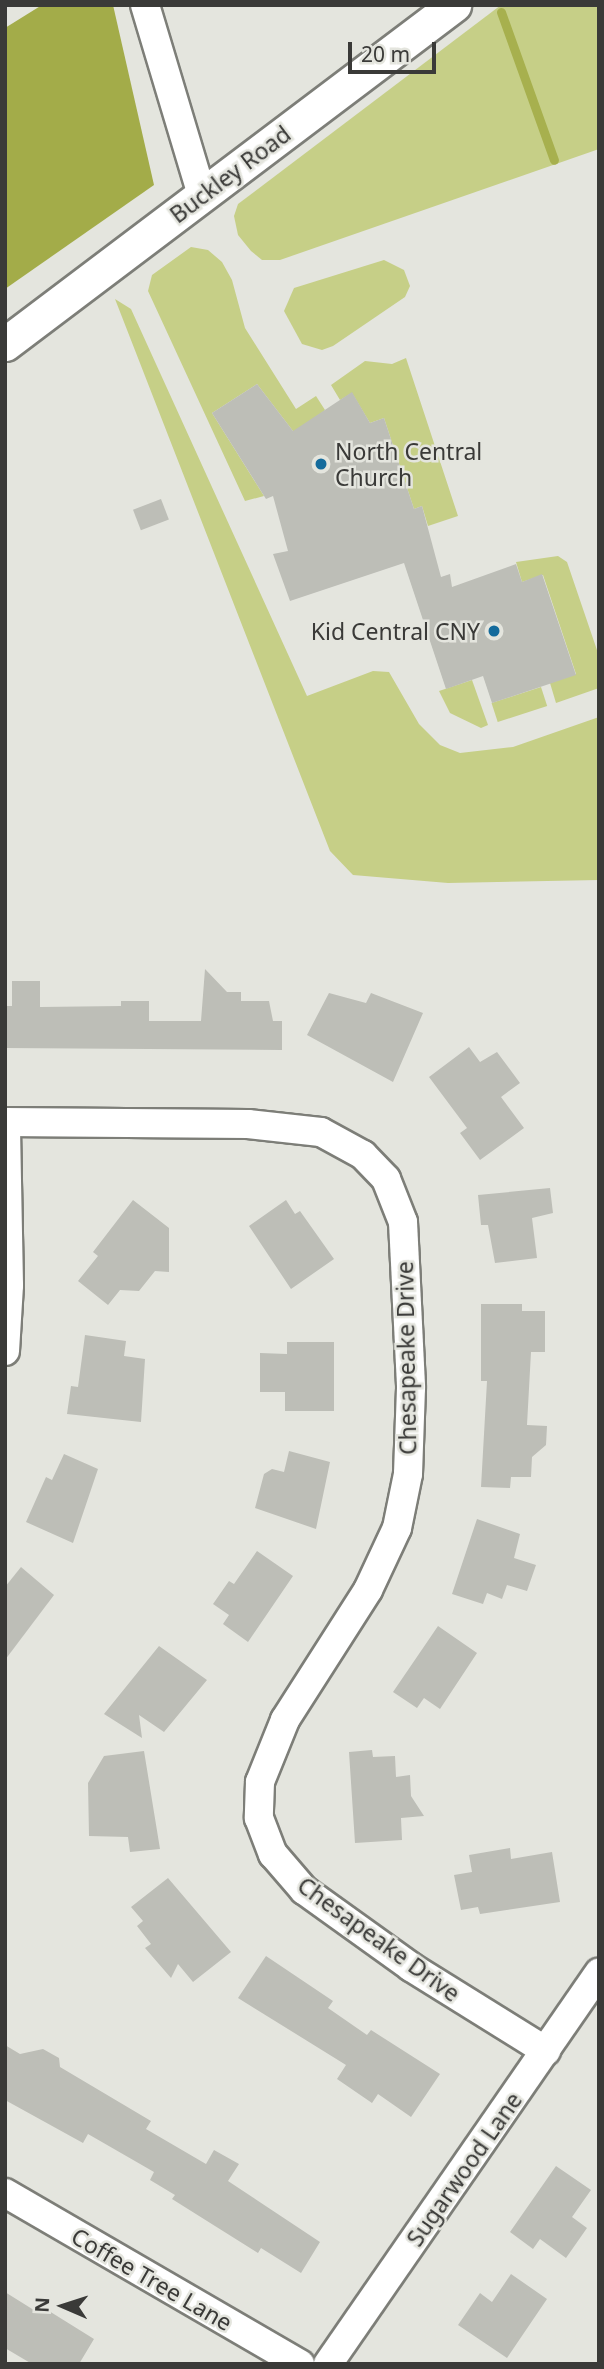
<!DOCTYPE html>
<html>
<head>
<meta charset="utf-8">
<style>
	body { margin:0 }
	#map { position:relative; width:604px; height:2369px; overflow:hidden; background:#e4e5de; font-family:"Noto Sans",sans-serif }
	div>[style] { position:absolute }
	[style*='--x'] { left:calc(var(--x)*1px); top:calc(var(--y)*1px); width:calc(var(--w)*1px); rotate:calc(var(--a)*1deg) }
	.green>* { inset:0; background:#c6cf87; transform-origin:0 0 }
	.forest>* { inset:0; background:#a3ac49 }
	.stream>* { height:9px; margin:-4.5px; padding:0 4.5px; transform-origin:4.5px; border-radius:4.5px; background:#a7b04e }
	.building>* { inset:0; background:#bdbeb7; transform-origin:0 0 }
	.roads { filter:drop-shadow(2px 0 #7d7e78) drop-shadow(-2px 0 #7d7e78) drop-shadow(0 2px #7d7e78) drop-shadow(0 -2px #7d7e78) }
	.minor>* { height:28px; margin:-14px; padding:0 14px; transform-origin:14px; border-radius:14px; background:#fff }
	.tertiary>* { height:33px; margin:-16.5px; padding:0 16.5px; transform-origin:16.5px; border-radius:16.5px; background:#fff }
	.dots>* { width:19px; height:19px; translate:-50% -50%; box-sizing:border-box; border:4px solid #e4e5de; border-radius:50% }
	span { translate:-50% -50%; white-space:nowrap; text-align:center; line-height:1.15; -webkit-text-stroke:5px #e4e5de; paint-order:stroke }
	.street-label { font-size:23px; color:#3a3a38 }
	.poi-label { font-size:23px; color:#3a3a38 }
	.left { translate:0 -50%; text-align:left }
	.right { translate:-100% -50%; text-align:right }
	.frame { position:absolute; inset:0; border:7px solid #3a3a38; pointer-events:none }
	.north { position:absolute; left:28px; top:2271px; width:70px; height:70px; -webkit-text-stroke:5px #e4e5de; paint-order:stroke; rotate:273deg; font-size:19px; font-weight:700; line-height:28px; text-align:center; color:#3a3a38 }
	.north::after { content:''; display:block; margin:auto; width:24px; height:32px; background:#3a3a38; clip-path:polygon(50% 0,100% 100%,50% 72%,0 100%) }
	.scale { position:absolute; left:348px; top:42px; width:88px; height:32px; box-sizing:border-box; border:4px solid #3a3a38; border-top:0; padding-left:9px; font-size:21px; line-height:24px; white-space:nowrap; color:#3a3a38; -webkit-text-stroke:5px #e4e5de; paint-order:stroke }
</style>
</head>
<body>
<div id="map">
	<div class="green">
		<i style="clip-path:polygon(501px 5px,599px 5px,599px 149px,280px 260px,262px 260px,251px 251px,238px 235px,234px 216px,238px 204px)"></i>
		<i style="clip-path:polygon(191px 247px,208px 250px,222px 262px,232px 280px,245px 328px,296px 409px,316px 396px,325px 410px,296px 435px,257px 384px,212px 413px,264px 496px,245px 501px,148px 291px,152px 275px)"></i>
		<i style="clip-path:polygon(384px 260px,404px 270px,410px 286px,405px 297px,333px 346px,322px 350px,302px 344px,284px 311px,294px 288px)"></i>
		<i style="clip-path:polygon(115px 299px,131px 309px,307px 696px,373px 671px,389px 672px,419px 724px,440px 745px,460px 753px,513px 747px,599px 717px,599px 880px,448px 883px,353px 875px,330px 851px)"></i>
		<i style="clip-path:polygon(406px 358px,458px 516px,428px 526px,422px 506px,414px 509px,384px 418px,370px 423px,352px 393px,340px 400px,331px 385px,365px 361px,392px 364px)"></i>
		<i style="clip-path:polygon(558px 556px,567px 562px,599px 656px,599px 688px,556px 703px,550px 683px,576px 674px,543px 575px,522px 582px,516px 562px)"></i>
		<i style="clip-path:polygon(472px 680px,488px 725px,481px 728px,450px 713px,439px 691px)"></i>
		<i style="left:541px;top:687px;width:20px;height:52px;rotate:72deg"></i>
	</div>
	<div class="forest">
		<i style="clip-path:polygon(42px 5px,113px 5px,154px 185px,5px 289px,5px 28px)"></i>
	</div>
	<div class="stream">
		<i style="--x:501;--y:12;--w:157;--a:70.3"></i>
	</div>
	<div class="building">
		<i style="clip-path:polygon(257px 384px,293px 431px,352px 392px,370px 423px,384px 418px,414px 509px,422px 506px,441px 577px,450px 574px,452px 587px,516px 564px,522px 582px,542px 574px,576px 675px,492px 703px,483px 676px,446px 689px,404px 563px,290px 601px,273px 554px,288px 551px,273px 496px,266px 499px,212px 413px)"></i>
		<i style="left:161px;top:499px;width:22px;height:30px;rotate:69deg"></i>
		<i style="clip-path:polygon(205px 969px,227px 992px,241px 992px,241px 1001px,269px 1001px,273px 1021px,282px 1021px,282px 1050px,5px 1048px,5px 1006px,12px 1006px,12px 981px,40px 981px,40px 1007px,121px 1006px,121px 1001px,149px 1001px,149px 1021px,201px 1021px)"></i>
		<i style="clip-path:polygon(329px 993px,366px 1003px,371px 993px,423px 1013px,393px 1082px,307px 1035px)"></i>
		<i style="clip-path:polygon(469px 1047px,480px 1062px,497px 1052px,520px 1083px,501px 1097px,524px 1128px,480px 1160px,460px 1133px,467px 1128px,429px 1077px)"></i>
		<i style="clip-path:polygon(550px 1188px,553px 1213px,532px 1218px,537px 1258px,495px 1263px,488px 1225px,481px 1225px,478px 1195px)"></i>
		<i style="clip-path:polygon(133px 1200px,169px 1228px,169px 1272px,155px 1271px,139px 1291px,120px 1290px,108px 1305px,78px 1281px,98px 1256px,93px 1252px)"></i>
		<i style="clip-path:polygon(286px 1200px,295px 1214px,300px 1211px,334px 1259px,291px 1289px,249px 1226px)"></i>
		<i style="clip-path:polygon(481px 1304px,522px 1304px,522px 1311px,545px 1311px,545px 1352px,531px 1352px,527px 1425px,547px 1426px,546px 1445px,532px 1457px,531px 1477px,511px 1477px,510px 1488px,481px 1487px,487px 1381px,481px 1381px)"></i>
		<i style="clip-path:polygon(85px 1335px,126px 1341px,124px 1356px,145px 1359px,141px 1422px,67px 1414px,71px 1386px,78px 1387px)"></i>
		<i style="clip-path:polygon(287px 1342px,334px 1342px,334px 1411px,285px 1411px,285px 1392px,260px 1392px,260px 1353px,287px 1354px)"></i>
		<i style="clip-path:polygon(289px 1451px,330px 1462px,316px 1529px,255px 1508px,264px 1474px,272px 1469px,284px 1472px)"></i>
		<i style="clip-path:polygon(64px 1454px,98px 1469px,73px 1543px,26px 1522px,46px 1477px,52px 1480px)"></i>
		<i style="clip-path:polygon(477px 1519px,520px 1534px,514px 1558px,536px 1565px,527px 1591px,507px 1585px,502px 1599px,487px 1593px,483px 1604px,452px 1594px)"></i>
		<i style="clip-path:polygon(257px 1551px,293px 1576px,248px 1642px,223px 1624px,229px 1615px,213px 1604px,229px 1581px,234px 1584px)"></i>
		<i style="clip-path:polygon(21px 1567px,54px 1595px,5px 1660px,5px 1587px)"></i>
		<i style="clip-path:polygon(438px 1626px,477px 1653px,440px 1709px,424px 1698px,417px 1708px,393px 1692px)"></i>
		<i style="clip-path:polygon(159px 1646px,207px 1680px,164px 1732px,139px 1715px,142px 1738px,104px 1714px)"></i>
		<i style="clip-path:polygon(372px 1750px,373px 1757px,395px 1756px,396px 1777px,410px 1775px,411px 1796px,424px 1816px,401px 1818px,402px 1840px,355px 1843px,349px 1752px)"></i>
		<i style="clip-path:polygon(144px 1751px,160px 1849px,130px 1852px,128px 1837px,89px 1836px,88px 1783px,104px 1756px)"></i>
		<i style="clip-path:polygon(510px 1848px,511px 1859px,552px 1852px,560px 1902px,480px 1914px,478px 1907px,461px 1910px,454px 1875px,472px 1872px,469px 1855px)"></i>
		<i style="clip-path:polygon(168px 1878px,231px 1952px,193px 1982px,178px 1964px,171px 1978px,145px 1948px,151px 1944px,137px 1926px,143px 1921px,131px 1907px)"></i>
		<i style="clip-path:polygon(266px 1956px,333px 2001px,328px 2008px,367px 2035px,371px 2030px,440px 2074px,411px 2117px,378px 2094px,372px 2103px,337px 2079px,346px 2065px,238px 1998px)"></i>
		<i style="clip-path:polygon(5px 2045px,20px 2054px,43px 2049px,59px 2058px,60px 2067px,151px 2121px,146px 2129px,206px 2164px,214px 2150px,239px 2164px,228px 2181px,320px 2242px,301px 2273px,261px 2248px,258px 2253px,172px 2199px,175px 2195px,150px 2180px,154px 2172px,88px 2134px,83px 2143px,5px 2100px)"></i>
		<i style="clip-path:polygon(556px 2166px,591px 2190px,572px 2217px,587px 2228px,566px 2258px,540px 2239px,533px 2249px,510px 2232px)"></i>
		<i style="clip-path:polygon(511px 2274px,547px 2299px,507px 2358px,458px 2325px,480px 2293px,492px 2302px)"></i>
		<i style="clip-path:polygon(5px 2292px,37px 2312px,41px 2306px,94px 2339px,79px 2364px,32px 2364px,5px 2348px)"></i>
	</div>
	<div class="roads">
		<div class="minor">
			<i style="--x:145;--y:5;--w:198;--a:73.3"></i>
			<i style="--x:5;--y:1122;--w:243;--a:0.5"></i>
			<i style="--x:248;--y:1124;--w:73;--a:6.3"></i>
			<i style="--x:321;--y:1132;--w:48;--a:28.7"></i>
			<i style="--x:363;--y:1155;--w:33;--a:46"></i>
			<i style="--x:386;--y:1179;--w:46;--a:68.4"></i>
			<i style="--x:403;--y:1222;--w:166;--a:87.2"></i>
			<i style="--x:411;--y:1388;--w:86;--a:92"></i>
			<i style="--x:408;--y:1474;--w:55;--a:101.5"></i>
			<i style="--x:397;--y:1528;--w:68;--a:115.1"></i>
			<i style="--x:368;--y:1590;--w:154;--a:122.6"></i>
			<i style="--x:285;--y:1720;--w:67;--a:112"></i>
			<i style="--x:260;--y:1782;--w:36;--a:92"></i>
			<i style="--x:259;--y:1818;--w:39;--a:69"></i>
			<i style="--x:273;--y:1854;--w:48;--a:49.3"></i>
			<i style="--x:304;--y:1890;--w:132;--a:35.7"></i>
			<i style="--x:411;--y:1967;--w:159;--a:31.9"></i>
			<i style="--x:5;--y:1351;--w:66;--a:-86.5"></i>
			<i style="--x:9;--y:1285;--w:163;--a:-91.1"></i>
			<i style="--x:5;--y:2193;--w:341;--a:30.1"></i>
			<i style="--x:328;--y:2364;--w:476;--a:-55.3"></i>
		</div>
		<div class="tertiary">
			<i style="--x:5;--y:344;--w:563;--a:-37.05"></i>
		</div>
	</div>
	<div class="dots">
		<i style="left:321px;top:464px;background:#146b9c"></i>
		<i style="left:494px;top:631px;background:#146b9c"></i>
	</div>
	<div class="street-label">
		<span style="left:230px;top:174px;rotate:-37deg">Buckley Road</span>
		<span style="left:406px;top:1358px;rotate:-91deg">Chesapeake Drive</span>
		<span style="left:379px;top:1939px;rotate:36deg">Chesapeake Drive</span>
		<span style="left:464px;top:2169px;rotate:-55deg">Sugarwood Lane</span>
		<span style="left:152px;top:2279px;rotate:30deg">Coffee Tree Lane</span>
	</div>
	<div class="poi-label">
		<span class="left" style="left:335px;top:464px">North Central<br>Church</span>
		<span class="right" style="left:480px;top:631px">Kid Central CNY</span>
	</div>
	<div class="frame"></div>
	<div class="north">N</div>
	<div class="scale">20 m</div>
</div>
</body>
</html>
